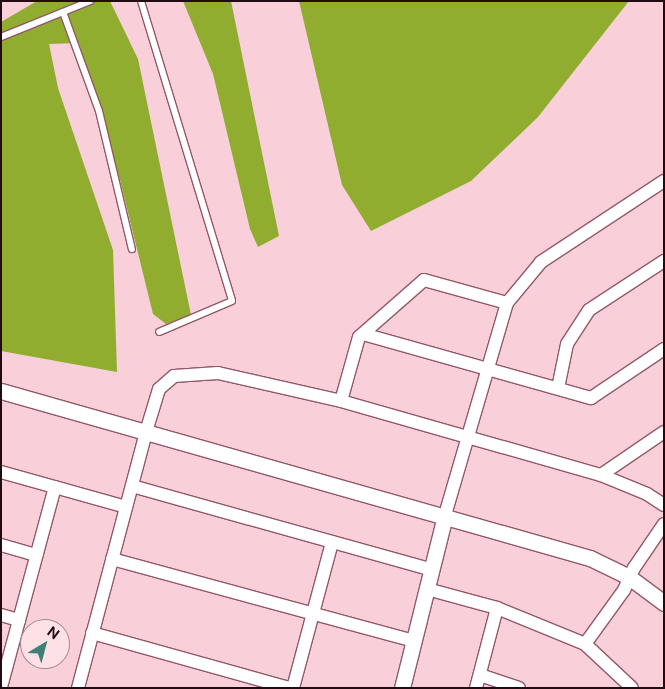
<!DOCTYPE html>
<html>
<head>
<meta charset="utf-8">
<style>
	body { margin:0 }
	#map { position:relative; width:665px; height:689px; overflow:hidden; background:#f9cfd9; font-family:"Public Sans",sans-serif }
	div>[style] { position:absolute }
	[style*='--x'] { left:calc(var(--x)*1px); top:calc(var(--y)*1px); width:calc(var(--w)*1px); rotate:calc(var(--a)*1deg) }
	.forest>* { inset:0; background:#90ad2f }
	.roads { filter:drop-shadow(1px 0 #935868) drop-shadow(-1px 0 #935868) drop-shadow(0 1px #935868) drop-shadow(0 -1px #935868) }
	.service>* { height:6px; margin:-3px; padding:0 3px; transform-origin:3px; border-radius:3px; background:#fff }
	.minor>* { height:12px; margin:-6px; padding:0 6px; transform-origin:6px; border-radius:6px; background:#fff }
	.tertiary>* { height:15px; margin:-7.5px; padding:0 7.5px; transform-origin:7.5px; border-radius:7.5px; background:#fff }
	span { translate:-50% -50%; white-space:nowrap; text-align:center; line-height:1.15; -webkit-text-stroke:5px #fde1e7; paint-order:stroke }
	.frame { position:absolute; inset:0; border:2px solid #210b12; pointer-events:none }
	.north { position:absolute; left:20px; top:619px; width:50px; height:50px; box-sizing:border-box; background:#fde1e7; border:1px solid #a58b92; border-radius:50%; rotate:37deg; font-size:14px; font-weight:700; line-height:20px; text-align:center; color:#210b12 }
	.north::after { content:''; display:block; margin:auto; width:18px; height:22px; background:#3c8076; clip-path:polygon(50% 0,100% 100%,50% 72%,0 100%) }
</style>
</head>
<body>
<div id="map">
	<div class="forest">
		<i style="clip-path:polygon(37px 1px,110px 1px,138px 59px,191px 315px,166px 324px,153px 314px,120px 180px,79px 43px,49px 44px,58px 88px,113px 250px,117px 372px,1px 351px,1px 22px)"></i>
		<i style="clip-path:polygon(183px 1px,231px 1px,279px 236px,258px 247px,250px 229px,213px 74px)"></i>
		<i style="clip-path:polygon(299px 1px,629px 1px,538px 117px,471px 181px,371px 231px,342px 185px)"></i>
	</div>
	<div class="roads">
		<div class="service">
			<i style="--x:141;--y:1;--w:313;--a:73.1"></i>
			<i style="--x:232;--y:301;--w:79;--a:157"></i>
			<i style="--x:63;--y:12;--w:105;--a:70"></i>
			<i style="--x:99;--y:111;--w:142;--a:76.6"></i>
			<i style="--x:1;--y:37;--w:96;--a:-22"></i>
		</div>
		<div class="minor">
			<i style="--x:363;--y:334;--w:237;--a:15.7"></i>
			<i style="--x:591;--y:398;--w:88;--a:-33.9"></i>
			<i style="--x:558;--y:388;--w:45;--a:-78.4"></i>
			<i style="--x:567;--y:344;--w:40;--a:-57.1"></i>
			<i style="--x:589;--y:310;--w:90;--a:-33.2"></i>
			<i style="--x:341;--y:401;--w:66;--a:-74.3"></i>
			<i style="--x:359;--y:337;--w:86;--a:-41.2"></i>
			<i style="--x:424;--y:280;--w:86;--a:15.5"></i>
			<i style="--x:1;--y:472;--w:130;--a:15.6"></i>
			<i style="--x:601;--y:475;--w:76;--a:-34.3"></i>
			<i style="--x:132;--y:486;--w:312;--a:15.6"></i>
			<i style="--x:445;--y:515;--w:221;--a:-73.7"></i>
			<i style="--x:507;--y:303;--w:53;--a:-50.3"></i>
			<i style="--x:541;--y:262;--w:147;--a:-33.4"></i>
			<i style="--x:1;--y:545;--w:37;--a:16"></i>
			<i style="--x:112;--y:559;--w:313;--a:15.2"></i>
			<i style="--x:427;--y:589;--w:73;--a:15.2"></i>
			<i style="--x:497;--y:608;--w:95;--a:22.2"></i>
			<i style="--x:585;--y:644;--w:64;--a:43.1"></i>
			<i style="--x:1;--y:615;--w:19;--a:16"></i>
			<i style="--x:92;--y:633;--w:205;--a:15.6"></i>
			<i style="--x:585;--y:644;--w:67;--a:-54.2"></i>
			<i style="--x:624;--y:590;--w:24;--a:-66"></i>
			<i style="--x:634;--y:568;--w:53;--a:-55.7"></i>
			<i style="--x:480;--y:675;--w:41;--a:18.4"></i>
			<i style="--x:1;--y:687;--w:207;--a:-74.9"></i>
			<i style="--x:78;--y:688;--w:265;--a:-75.1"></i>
			<i style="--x:146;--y:432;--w:45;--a:-73.2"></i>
			<i style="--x:159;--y:389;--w:20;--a:-41"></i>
			<i style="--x:174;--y:376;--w:44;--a:-3.9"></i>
			<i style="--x:218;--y:373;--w:126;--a:12.8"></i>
			<i style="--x:341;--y:401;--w:270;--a:15.9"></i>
			<i style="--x:601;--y:475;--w:50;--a:22.4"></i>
			<i style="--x:647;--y:494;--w:20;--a:33"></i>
			<i style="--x:293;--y:688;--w:151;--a:-75"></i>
			<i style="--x:476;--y:688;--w:83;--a:-75.3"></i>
		</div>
		<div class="tertiary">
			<i style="--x:1;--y:391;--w:612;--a:15.83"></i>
			<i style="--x:590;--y:558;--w:43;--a:26"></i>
			<i style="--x:629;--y:577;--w:44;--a:36.6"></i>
			<i style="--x:402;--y:688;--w:178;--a:-76"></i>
		</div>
	</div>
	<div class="frame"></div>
	<div class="north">N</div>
</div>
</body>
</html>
